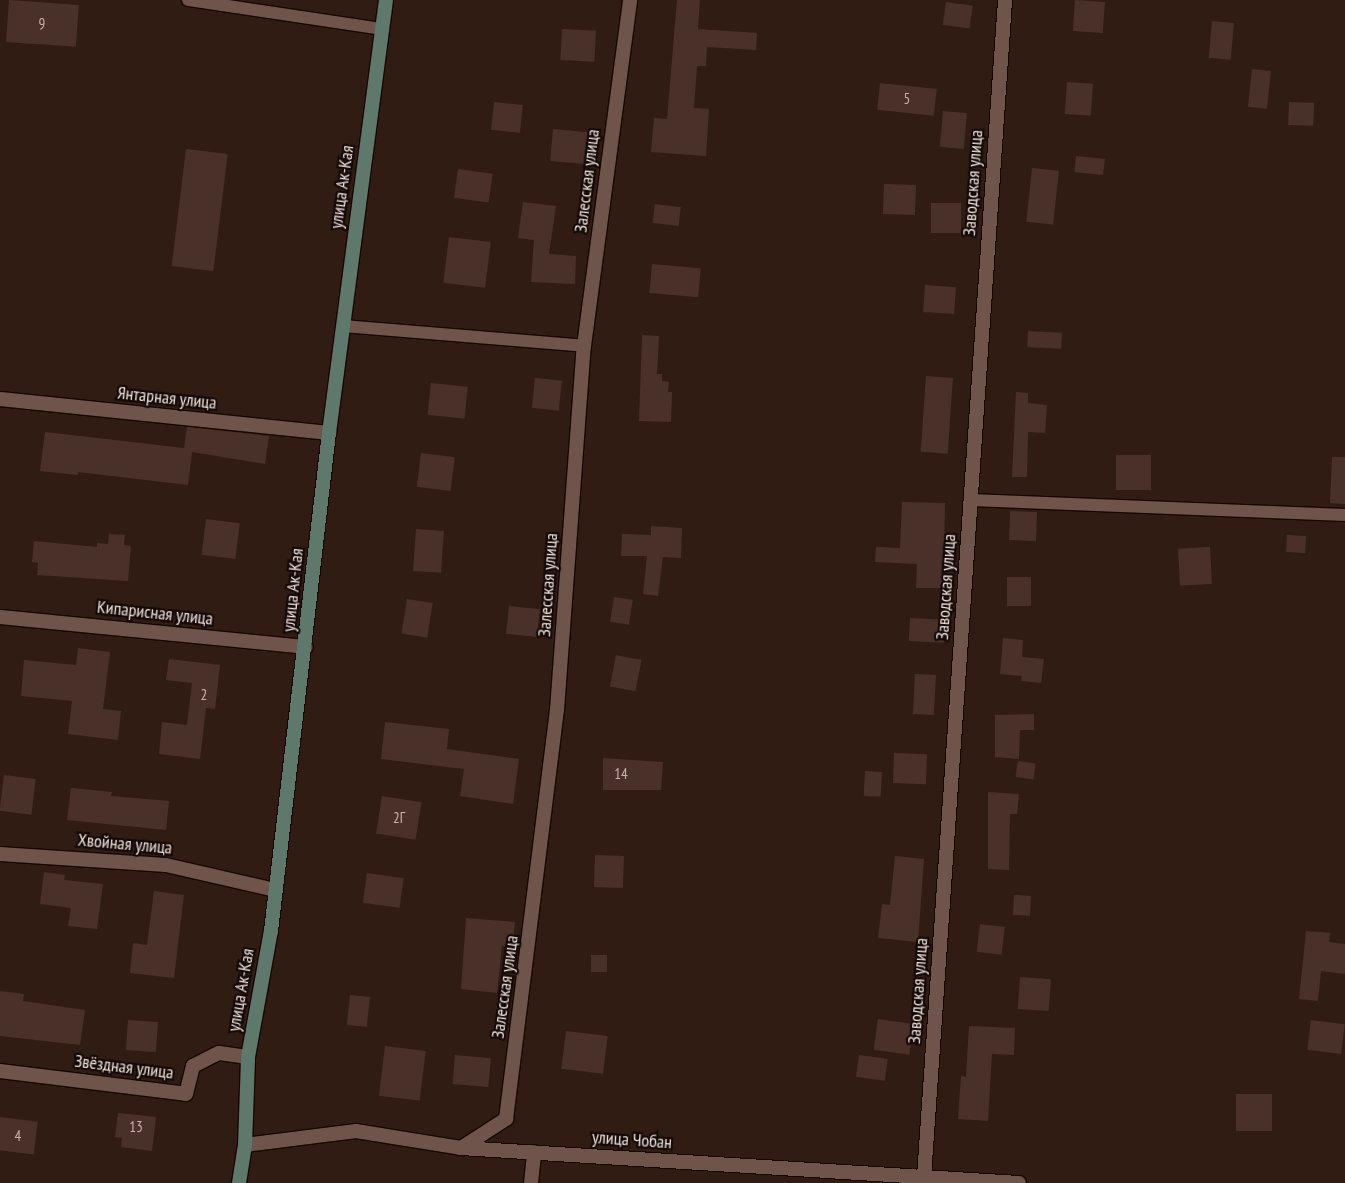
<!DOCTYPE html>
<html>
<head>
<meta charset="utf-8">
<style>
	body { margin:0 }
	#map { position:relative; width:1345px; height:1183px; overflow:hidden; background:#311c13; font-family:"PT Sans Narrow",sans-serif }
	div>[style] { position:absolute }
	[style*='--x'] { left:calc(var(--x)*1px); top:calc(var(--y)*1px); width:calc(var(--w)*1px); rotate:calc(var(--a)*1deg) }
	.building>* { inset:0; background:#493129; transform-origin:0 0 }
	.roads { filter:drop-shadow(1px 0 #180601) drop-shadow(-1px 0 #180601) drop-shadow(0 1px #180601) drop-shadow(0 -1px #180601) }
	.service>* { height:12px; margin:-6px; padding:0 6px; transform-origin:6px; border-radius:6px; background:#6e544a }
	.minor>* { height:14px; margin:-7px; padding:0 7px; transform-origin:7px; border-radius:7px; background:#6e544a }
	.secondary>* { height:14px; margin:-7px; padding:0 7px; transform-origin:7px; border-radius:7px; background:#5f786c }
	span { translate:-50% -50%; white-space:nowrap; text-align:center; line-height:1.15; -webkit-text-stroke:4.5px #130906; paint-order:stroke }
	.number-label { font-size:15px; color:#c6b4ae }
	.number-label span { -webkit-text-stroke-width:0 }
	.street-label { font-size:18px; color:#f0e0da }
</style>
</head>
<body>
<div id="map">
	<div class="building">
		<i style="left:9px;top:0;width:70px;height:42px;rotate:4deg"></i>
		<i style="clip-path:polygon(677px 0,700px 0,698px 29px,757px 33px,756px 50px,707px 47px,706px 66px,697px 66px,694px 108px,709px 109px,706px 156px,651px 152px,654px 118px,667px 119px)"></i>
		<i style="left:1075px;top:0;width:30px;height:31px;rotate:4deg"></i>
		<i style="left:946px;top:2px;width:27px;height:23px;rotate:8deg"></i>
		<i style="left:1212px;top:21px;width:22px;height:37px;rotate:5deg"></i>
		<i style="left:562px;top:29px;width:34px;height:31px;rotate:3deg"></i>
		<i style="left:1252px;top:69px;width:19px;height:38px;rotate:6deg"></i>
		<i style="left:1067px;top:82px;width:26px;height:32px;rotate:4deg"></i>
		<i style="left:880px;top:83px;width:57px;height:27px;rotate:6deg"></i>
		<i style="left:494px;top:102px;width:29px;height:28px;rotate:6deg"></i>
		<i style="left:1289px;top:102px;width:25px;height:23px;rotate:2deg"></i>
		<i style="left:943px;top:111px;width:24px;height:36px;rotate:5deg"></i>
		<i style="left:553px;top:129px;width:36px;height:32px;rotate:5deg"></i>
		<i style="left:186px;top:149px;width:42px;height:118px;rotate:7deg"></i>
		<i style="left:1076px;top:156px;width:29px;height:16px;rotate:6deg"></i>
		<i style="left:1032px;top:168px;width:27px;height:54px;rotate:6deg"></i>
		<i style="left:458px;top:169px;width:35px;height:29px;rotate:8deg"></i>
		<i style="left:884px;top:184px;width:32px;height:30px;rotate:2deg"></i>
		<i style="clip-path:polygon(523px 202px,556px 206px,549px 254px,576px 256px,575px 284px,531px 282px,534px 240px,518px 238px)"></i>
		<i style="left:931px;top:203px;width:30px;height:30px"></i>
		<i style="left:655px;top:204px;width:26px;height:19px;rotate:7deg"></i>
		<i style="left:449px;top:237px;width:42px;height:46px;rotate:7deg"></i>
		<i style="left:652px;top:264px;width:49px;height:29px;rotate:5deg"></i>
		<i style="left:925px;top:285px;width:31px;height:27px;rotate:4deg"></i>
		<i style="left:1028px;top:331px;width:34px;height:16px;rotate:3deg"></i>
		<i style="clip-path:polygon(642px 335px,659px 336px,657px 374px,662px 374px,662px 381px,669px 382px,668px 392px,672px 392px,671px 422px,639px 421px)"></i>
		<i style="left:926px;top:376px;width:27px;height:76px;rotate:4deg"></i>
		<i style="left:535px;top:378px;width:27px;height:30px;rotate:6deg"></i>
		<i style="left:431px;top:383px;width:37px;height:32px;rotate:6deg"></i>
		<i style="clip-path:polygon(1016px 392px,1028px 393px,1028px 403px,1047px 405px,1045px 433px,1028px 432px,1027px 477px,1012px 477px)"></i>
		<i style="clip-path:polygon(187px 427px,269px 436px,265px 464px,192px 452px,188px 485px,78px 472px,78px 475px,40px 471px,45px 432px,184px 448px)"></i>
		<i style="left:421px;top:453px;width:34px;height:34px;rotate:7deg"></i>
		<i style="left:1116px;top:455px;width:35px;height:35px"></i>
		<i style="clip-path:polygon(1332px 457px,1345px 457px,1345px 504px,1330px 503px)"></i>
		<i style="clip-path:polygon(902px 502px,945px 503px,943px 588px,916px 588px,917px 564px,875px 562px,876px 547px,900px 548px)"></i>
		<i style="left:1010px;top:511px;width:27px;height:29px;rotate:2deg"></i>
		<i style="left:206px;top:519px;width:34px;height:36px;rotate:7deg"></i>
		<i style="clip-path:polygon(651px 526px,682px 528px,681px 558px,663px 557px,658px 596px,643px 594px,647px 556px,621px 556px,622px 534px,651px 535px)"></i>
		<i style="left:416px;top:529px;width:28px;height:42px;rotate:4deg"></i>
		<i style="clip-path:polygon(109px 534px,125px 535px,124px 545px,131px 546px,128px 581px,37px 575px,38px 563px,32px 562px,34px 541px,97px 547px,97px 543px,108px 544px)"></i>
		<i style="left:1287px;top:535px;width:19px;height:17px;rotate:3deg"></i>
		<i style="left:1210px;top:547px;width:37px;height:32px;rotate:87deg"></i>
		<i style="left:1007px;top:577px;width:24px;height:29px"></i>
		<i style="left:614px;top:597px;width:19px;height:25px;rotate:9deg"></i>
		<i style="left:407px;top:599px;width:26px;height:35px;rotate:9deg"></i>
		<i style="left:509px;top:606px;width:31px;height:28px;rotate:6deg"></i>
		<i style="left:910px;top:618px;width:35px;height:23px;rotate:3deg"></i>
		<i style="clip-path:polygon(1003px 638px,1023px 640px,1022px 657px,1044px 659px,1041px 683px,1021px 681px,1022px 676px,1000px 674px)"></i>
		<i style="clip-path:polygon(78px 648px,110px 652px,103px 709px,121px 711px,118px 740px,68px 734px,72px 701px,21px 696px,24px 660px,76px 665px)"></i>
		<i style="left:616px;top:655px;width:26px;height:32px;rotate:11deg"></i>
		<i style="clip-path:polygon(169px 659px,220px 665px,215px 709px,206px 708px,200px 759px,159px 754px,162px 722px,187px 725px,192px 683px,166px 680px)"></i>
		<i style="left:915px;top:674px;width:21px;height:40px;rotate:3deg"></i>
		<i style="clip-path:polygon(1034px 714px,1034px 730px,1020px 730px,1019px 759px,995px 757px,995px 715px)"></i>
		<i style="clip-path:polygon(385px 722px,449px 729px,447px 749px,519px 759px,513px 804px,460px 796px,464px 769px,381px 759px)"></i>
		<i style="left:894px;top:753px;width:33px;height:30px;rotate:2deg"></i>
		<i style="clip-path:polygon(603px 758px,663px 762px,661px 790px,603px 790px)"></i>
		<i style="left:1018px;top:761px;width:18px;height:16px;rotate:9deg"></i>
		<i style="left:865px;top:771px;width:17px;height:25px;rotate:3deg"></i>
		<i style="left:4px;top:775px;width:32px;height:36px;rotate:7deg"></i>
		<i style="clip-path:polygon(71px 788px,112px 792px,111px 796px,169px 801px,166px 830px,67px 820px)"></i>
		<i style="clip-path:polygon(988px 792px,1019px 794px,1017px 814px,1010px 814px,1009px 870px,988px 869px)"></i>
		<i style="left:382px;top:796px;width:40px;height:38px;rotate:9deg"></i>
		<i style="left:595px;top:855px;width:29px;height:32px;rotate:2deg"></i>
		<i style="clip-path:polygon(895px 856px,924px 859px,918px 942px,878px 938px,882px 904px,890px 905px)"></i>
		<i style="clip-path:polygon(44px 872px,65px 875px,64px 880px,103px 884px,97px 929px,68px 926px,71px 908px,40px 904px)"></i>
		<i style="left:367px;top:873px;width:37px;height:30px;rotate:8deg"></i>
		<i style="clip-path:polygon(154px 891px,184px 895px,174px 978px,130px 973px,133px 943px,147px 945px)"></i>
		<i style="left:1014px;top:895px;width:17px;height:20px;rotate:3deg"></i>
		<i style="clip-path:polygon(466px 918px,515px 922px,512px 947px,502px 946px,497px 993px,461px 989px)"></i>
		<i style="left:980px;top:924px;width:25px;height:28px;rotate:7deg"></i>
		<i style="clip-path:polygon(1306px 931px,1330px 933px,1329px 942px,1345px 944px,1345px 974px,1321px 971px,1318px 1001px,1299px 999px)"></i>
		<i style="left:591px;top:955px;width:16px;height:17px"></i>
		<i style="left:1020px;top:977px;width:31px;height:32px;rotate:4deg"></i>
		<i style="clip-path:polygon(0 991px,24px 994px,23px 1001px,85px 1010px,80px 1045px,0 1036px)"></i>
		<i style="left:350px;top:995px;width:20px;height:30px;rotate:6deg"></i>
		<i style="left:878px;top:1019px;width:36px;height:31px;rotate:8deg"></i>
		<i style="left:128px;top:1020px;width:30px;height:30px;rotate:4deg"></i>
		<i style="left:1311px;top:1020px;width:34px;height:30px;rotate:7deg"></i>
		<i style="clip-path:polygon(969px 1026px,1015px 1028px,1014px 1055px,992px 1054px,988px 1121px,958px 1119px,961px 1076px,966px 1077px)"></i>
		<i style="left:566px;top:1031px;width:42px;height:38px;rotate:7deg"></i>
		<i style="left:385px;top:1046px;width:41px;height:50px;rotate:7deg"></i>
		<i style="left:455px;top:1055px;width:36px;height:29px;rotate:5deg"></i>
		<i style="left:859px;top:1055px;width:29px;height:22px;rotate:8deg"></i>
		<i style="left:1236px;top:1094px;width:36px;height:37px"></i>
		<i style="clip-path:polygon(118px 1113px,156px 1117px,152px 1151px,121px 1147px,122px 1138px,115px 1137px)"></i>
		<i style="left:0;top:1117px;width:38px;height:33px;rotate:7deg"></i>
	</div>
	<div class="roads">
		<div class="service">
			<i style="--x:188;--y:0;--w:196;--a:8.5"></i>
			<i style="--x:343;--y:326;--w:242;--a:4.7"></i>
			<i style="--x:971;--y:500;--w:374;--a:2.3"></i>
		</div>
		<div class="minor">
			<i style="--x:0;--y:399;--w:331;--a:5.9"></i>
			<i style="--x:0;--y:617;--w:307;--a:5.6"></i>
			<i style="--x:0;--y:854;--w:166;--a:3.8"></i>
			<i style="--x:166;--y:865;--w:112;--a:12.9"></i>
			<i style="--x:0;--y:1071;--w:187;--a:7"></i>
			<i style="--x:186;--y:1094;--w:29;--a:-76"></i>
			<i style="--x:193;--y:1066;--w:29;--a:-27"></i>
			<i style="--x:219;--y:1053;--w:29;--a:8"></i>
			<i style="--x:245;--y:1145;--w:112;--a:-7.2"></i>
			<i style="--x:356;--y:1131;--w:106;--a:9.2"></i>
			<i style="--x:461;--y:1148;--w:559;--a:3.59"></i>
			<i style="--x:461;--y:1148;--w:54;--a:-32.8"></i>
			<i style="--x:506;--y:1119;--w:412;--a:-82.9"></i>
			<i style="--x:557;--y:710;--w:365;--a:-85.8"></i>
			<i style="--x:584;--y:346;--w:349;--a:-82.4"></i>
			<i style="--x:924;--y:1177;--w:1180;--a:-86.06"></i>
			<i style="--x:531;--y:1183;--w:31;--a:-84"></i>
		</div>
		<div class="secondary">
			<i style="--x:239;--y:1183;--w:38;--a:-81"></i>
			<i style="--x:245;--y:1145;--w:88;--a:-88"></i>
			<i style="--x:248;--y:1057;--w:128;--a:-79.7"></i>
			<i style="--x:271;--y:931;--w:501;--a:-83.36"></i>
			<i style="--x:329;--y:433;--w:437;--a:-82.5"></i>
		</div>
	</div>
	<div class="number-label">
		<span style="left:42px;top:24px">9</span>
		<span style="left:907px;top:99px">5</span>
		<span style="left:204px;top:695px">2</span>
		<span style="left:621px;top:774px">14</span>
		<span style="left:399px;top:818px">2Г</span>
		<span style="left:136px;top:1127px">13</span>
		<span style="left:18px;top:1136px">4</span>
	</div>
	<div class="street-label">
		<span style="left:587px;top:181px;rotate:-83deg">Залесская улица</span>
		<span style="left:973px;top:183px;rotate:-86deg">Заводская улица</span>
		<span style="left:342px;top:187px;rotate:-82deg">улица Ак-Кая</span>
		<span style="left:167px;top:398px;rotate:6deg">Янтарная улица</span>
		<span style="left:548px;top:585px;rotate:-86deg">Залесская улица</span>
		<span style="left:946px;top:587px;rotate:-86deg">Заводская улица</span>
		<span style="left:293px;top:590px;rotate:-84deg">улица Ак-Кая</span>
		<span style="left:155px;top:613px;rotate:6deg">Кипарисная улица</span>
		<span style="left:125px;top:844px;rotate:5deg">Хвойная улица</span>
		<span style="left:505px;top:987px;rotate:-82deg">Залесская улица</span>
		<span style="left:241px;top:990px;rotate:-80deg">улица Ак-Кая</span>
		<span style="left:918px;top:991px;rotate:-86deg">Заводская улица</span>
		<span style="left:124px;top:1067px;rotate:7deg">Звёздная улица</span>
		<span style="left:632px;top:1140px;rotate:4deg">улица Чобан</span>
	</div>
</div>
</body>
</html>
